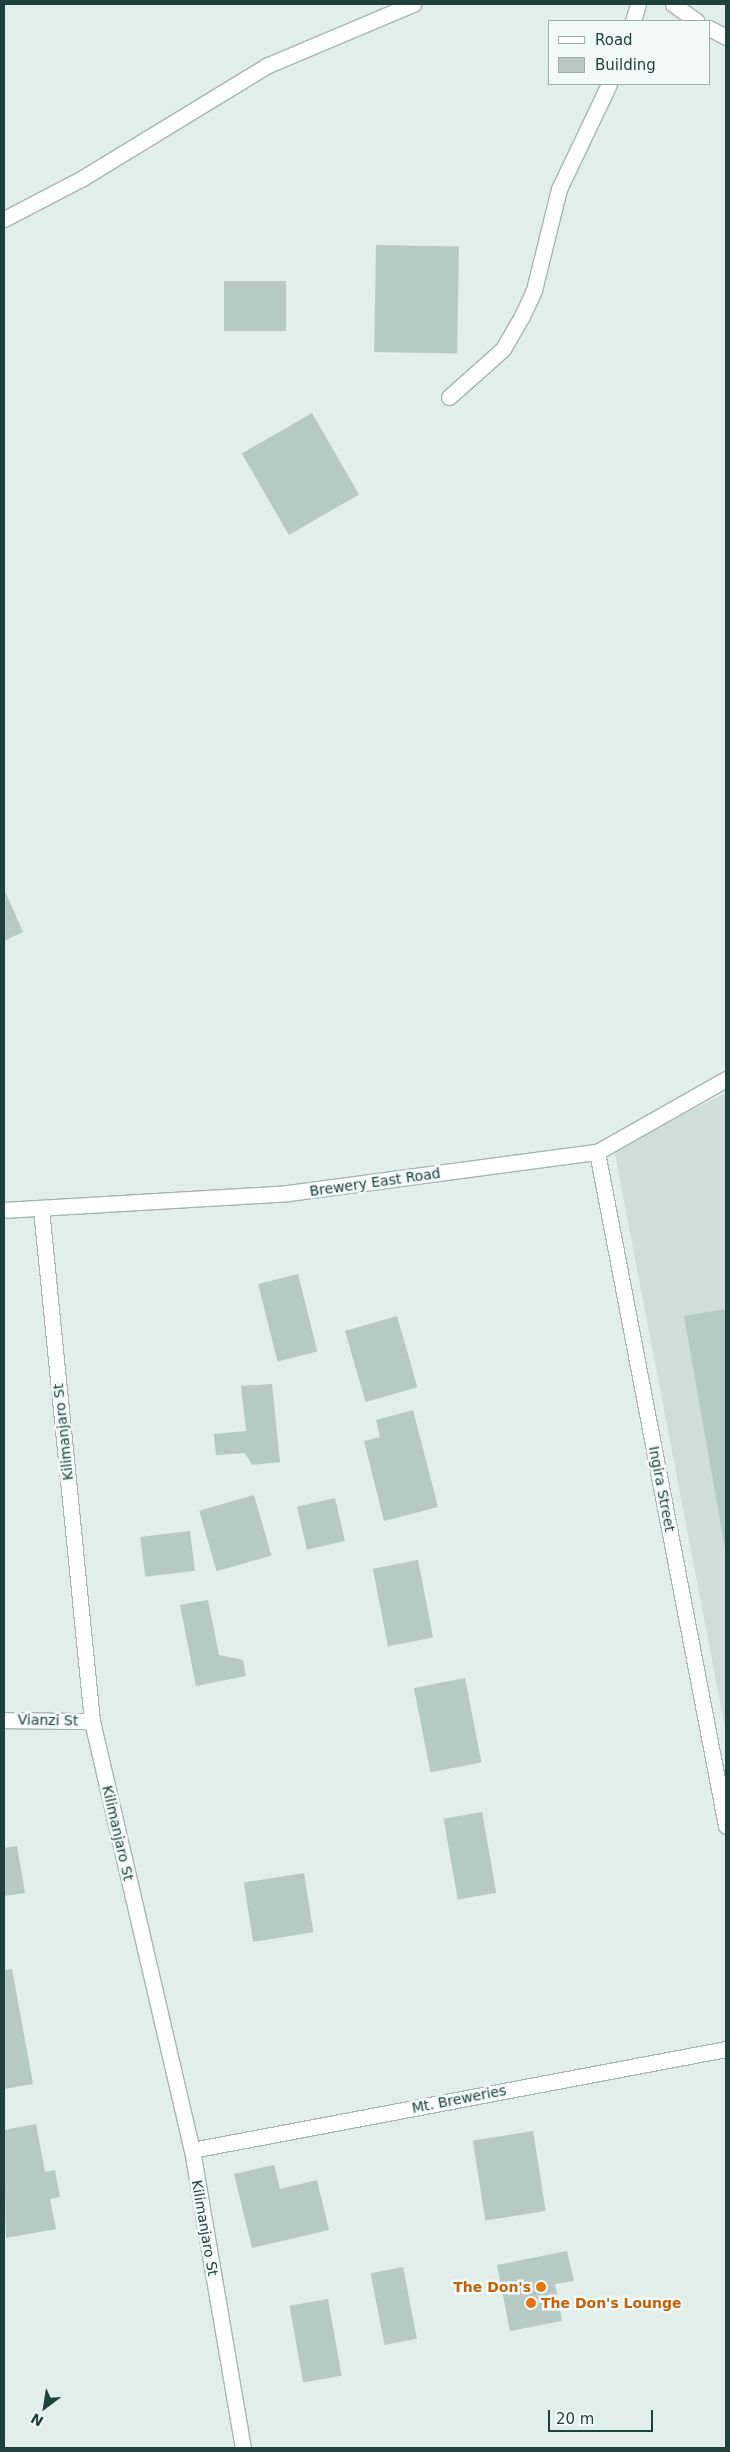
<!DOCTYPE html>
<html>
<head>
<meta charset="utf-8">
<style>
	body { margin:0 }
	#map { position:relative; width:730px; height:2452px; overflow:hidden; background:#e1eeea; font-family:"DejaVu Sans",sans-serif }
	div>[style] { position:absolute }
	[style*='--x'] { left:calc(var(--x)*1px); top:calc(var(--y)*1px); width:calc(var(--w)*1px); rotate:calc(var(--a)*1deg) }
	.built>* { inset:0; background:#cfded9 }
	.building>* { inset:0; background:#b6c9c3; transform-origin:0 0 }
	.roads { filter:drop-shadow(1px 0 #a3b7b2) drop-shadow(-1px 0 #a3b7b2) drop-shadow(0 1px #a3b7b2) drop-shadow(0 -1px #a3b7b2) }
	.minor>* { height:15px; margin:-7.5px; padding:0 7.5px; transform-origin:7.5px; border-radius:7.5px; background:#fff }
	.dots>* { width:14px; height:14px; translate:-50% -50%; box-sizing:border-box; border:2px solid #f2faf7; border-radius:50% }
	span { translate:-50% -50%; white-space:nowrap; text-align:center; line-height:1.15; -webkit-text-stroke:5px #f2faf7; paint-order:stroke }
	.street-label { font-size:14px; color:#1f413c }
	.food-label { font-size:14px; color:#c56008; font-weight:700 }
	.right { translate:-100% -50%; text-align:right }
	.left { translate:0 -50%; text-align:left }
	.frame { position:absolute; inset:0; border:5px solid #1f413c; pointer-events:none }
	.legend { position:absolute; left:548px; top:20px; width:162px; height:65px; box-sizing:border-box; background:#f2faf7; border:1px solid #9eb0ac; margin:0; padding:6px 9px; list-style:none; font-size:15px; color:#1f413c }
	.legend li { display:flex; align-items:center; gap:10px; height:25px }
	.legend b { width:25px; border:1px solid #9eb0ac }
	.north { position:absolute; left:20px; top:2382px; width:50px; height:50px; -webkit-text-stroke:4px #f2faf7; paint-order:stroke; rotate:211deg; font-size:14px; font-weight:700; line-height:20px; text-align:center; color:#1f413c }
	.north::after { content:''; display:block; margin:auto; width:18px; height:22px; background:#1f413c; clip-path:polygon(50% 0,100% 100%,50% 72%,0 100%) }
	.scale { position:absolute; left:548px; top:2410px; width:105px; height:22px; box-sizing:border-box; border:2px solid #1f413c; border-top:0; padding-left:6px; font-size:15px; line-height:18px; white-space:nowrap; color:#1f413c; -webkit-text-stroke:4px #f2faf7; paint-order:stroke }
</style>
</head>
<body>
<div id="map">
	<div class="built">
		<i style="clip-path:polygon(726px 1093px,726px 1733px,614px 1149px)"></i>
	</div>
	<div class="building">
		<i style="left:376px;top:245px;width:83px;height:107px;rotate:1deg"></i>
		<i style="left:224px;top:281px;width:62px;height:50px"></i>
		<i style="left:312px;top:413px;width:94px;height:81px;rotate:60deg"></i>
		<i style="clip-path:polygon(4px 889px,23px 932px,4px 941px)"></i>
		<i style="left:298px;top:1274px;width:80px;height:41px;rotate:76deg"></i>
		<i style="clip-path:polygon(726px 1309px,726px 1549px,725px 1549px,684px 1316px)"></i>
		<i style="left:397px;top:1316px;width:74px;height:54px;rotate:74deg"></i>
		<i style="clip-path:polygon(272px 1384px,280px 1462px,252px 1465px,245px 1453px,216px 1455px,214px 1434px,246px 1431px,241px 1386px)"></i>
		<i style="clip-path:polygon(413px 1410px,438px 1507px,384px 1521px,364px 1441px,380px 1437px,376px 1420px)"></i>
		<i style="left:254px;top:1495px;width:63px;height:57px;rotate:74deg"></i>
		<i style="left:335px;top:1498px;width:44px;height:39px;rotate:77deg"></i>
		<i style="left:190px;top:1531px;width:40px;height:50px;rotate:83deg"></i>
		<i style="left:418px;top:1560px;width:79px;height:46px;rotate:79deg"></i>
		<i style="clip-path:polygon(208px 1600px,219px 1655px,243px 1660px,246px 1676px,196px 1686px,180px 1605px)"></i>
		<i style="left:465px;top:1678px;width:86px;height:52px;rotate:79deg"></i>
		<i style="left:482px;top:1812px;width:82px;height:39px;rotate:80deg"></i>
		<i style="clip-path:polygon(17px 1846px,25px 1893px,4px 1896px,4px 1848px)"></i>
		<i style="left:304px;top:1873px;width:60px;height:61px;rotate:81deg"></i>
		<i style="clip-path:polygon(12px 1969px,33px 2084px,4px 2089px,4px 1970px)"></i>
		<i style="clip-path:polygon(36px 2124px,45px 2172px,55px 2170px,60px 2197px,50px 2199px,56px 2229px,6px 2238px,4px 2130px)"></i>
		<i style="left:533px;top:2131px;width:81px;height:61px;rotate:81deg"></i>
		<i style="clip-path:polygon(274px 2165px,280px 2189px,317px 2180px,329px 2230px,252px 2248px,234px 2174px)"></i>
		<i style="clip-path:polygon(567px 2251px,574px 2281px,555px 2284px,562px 2321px,510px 2331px,497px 2265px)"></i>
		<i style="left:403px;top:2267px;width:73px;height:33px;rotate:79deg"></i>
		<i style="left:328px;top:2299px;width:78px;height:39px;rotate:80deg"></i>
	</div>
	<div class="roads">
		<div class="minor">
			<i style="--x:673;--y:4;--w:29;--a:36"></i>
			<i style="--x:633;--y:21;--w:18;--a:-74"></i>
			<i style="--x:709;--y:28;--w:19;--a:28"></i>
			<i style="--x:4;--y:219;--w:87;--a:-27.5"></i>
			<i style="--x:81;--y:179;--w:217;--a:-31.4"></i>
			<i style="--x:266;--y:66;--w:160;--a:-22.9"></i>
			<i style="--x:449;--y:397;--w:72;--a:-41.6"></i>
			<i style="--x:503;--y:349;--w:38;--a:-60"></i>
			<i style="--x:522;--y:316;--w:29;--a:-65"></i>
			<i style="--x:534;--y:290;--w:104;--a:-76.1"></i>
			<i style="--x:559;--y:189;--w:116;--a:-64.5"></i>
			<i style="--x:597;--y:1152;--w:686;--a:79.16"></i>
			<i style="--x:41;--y:1209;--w:515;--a:84.31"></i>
			<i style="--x:92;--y:1721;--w:441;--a:76.9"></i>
			<i style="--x:192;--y:2150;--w:302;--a:80.3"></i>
			<i style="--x:4;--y:1210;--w:285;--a:-3.4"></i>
			<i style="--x:288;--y:1193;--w:312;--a:-7.6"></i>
			<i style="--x:597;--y:1152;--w:148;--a:-29.5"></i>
			<i style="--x:4;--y:1720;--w:88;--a:0.7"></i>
			<i style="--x:192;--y:2150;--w:543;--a:-10.71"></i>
		</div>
	</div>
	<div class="dots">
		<i style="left:541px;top:2287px;background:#e8710a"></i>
		<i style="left:531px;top:2303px;background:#e8710a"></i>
	</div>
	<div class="street-label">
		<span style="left:375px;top:1182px;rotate:-8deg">Brewery East Road</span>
		<span style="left:63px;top:1432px;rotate:-96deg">Kilimanjaro St</span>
		<span style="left:662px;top:1489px;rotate:79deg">Ingira Street</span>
		<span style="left:48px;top:1720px;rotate:1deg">Vianzi St</span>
		<span style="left:118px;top:1833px;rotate:77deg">Kilimanjaro St</span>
		<span style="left:459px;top:2099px;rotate:-11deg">Mt. Breweries</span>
		<span style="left:205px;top:2228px;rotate:80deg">Kilimanjaro St</span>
	</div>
	<div class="food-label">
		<span class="right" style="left:531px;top:2287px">The Don's</span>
		<span class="left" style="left:541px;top:2303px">The Don's Lounge</span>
	</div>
	<div class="frame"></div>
	<ul class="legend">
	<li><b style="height:6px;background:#fff"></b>Road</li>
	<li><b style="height:14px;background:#b6c9c3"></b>Building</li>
	</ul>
	<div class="north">N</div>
	<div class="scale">20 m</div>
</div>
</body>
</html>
